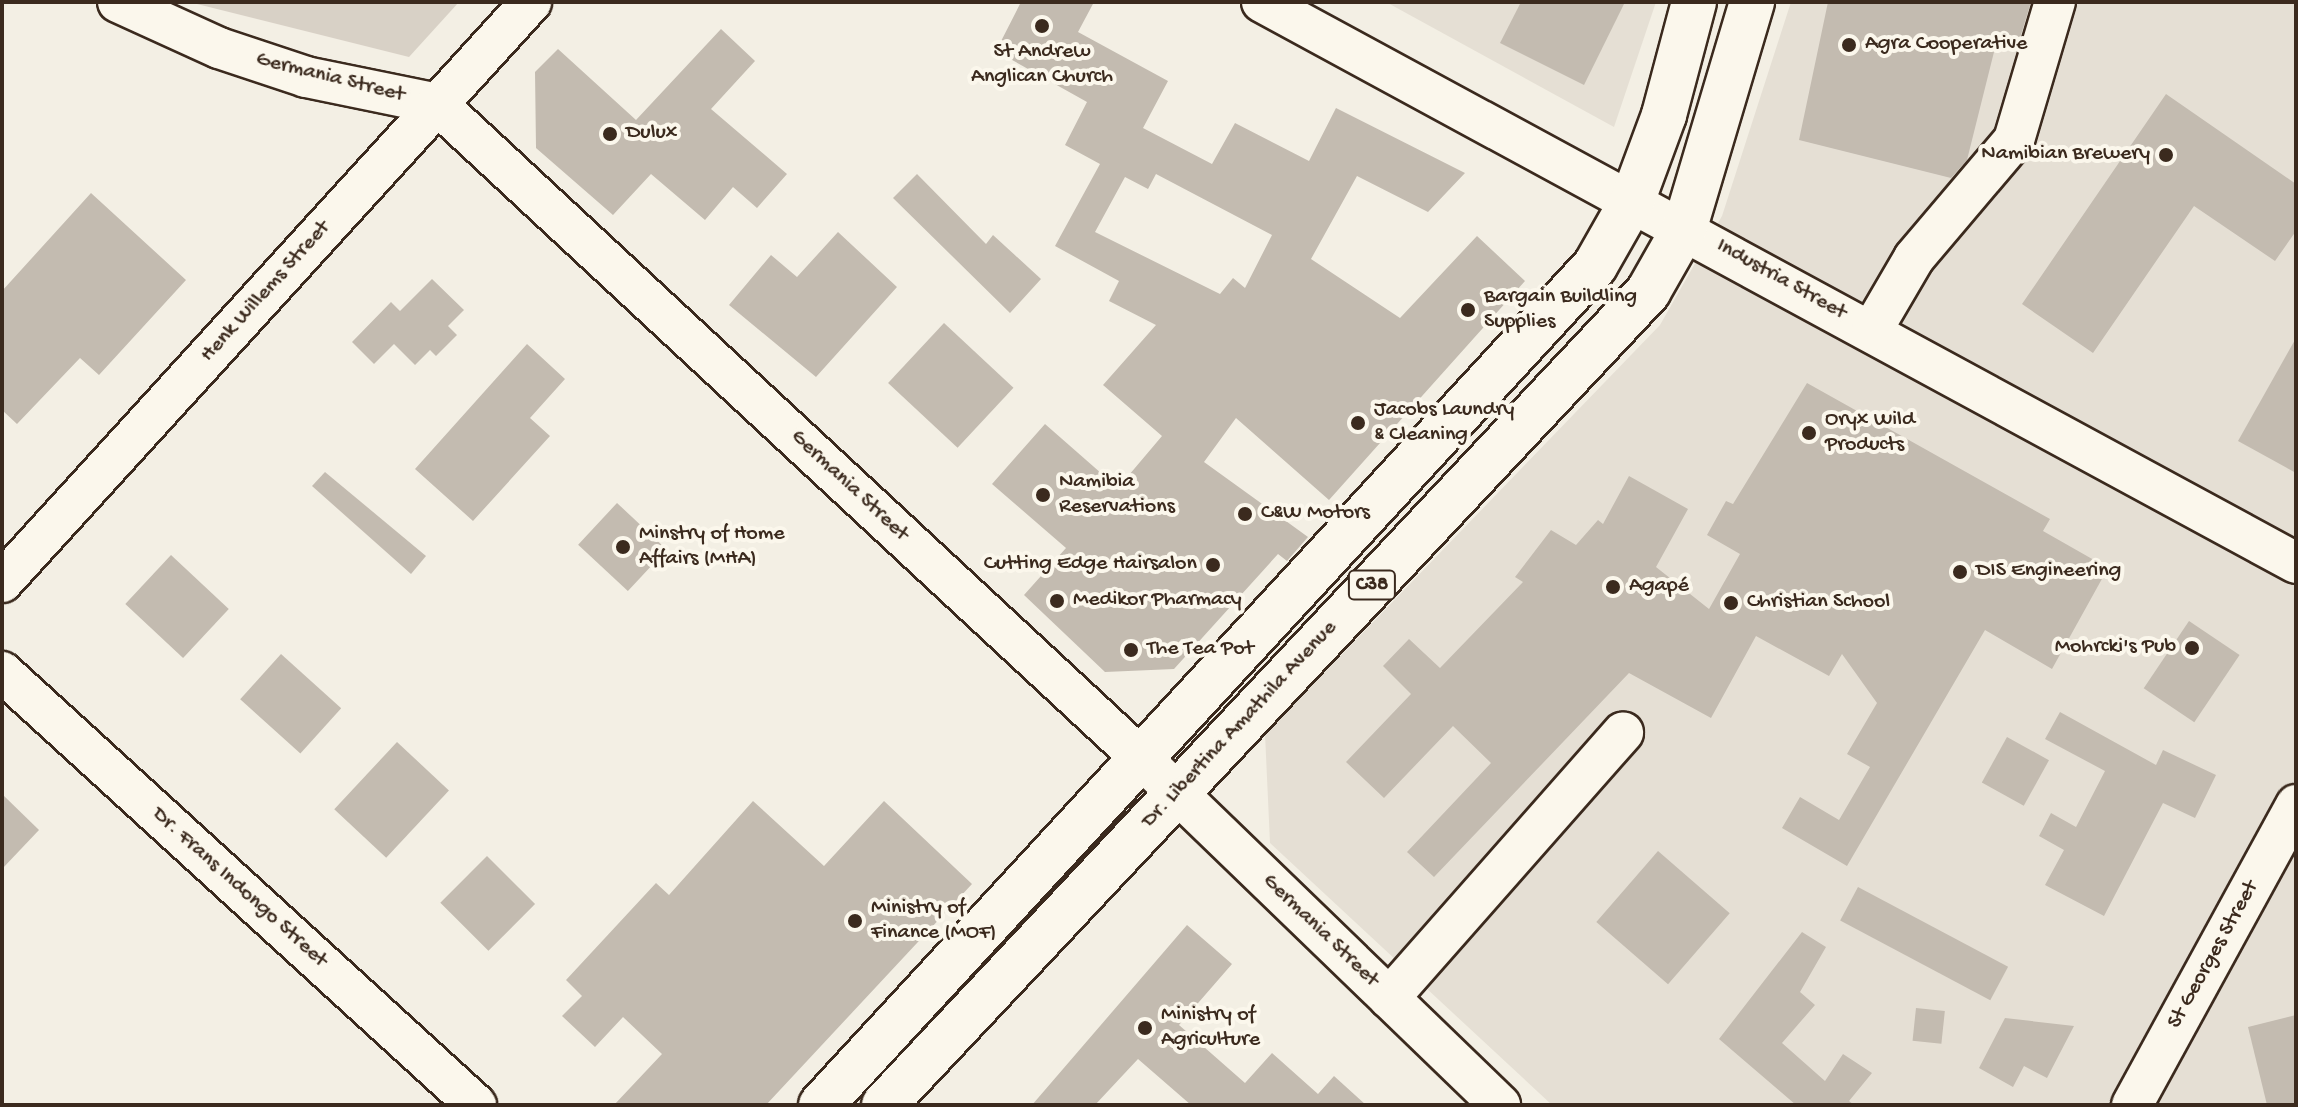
<!DOCTYPE html>
<html>
<head>
<meta charset="utf-8">
<style>
	body { margin:0 }
	#map { position:relative; width:2298px; height:1107px; overflow:hidden; background:#f3efe4; font-family:"Gochi Hand",sans-serif }
	div>[style] { position:absolute }
	[style*='--x'] { left:calc(var(--x)*1px); top:calc(var(--y)*1px); width:calc(var(--w)*1px); rotate:calc(var(--a)*1deg) }
	.built>* { inset:0; background:#e5dfd4 }
	.green>* { inset:0; background:#d8d1c6 }
	.building>* { inset:0; background:#c3bbb0; transform-origin:0 0 }
	.roads { filter:drop-shadow(2px 0 #3b2a1e) drop-shadow(-2px 0 #3b2a1e) drop-shadow(0 2px #3b2a1e) drop-shadow(0 -2px #3b2a1e) }
	.minor>* { height:40px; margin:-20px; padding:0 20px; transform-origin:20px; border-radius:20px; background:#fbf7ec }
	.major>* { height:44px; margin:-22px; padding:0 22px; transform-origin:22px; border-radius:22px; background:#fbf7ec }
	.dots>* { width:22px; height:22px; translate:-50% -50%; box-sizing:border-box; border:4px solid #fbf7ec; border-radius:50% }
	span { translate:-50% -50%; white-space:nowrap; text-align:center; line-height:1.15; -webkit-text-stroke:8px #fbf7ec; paint-order:stroke }
	.shield-label span { padding:2px 6px; background:#fbf7ec; border:2px solid; border-radius:6px; -webkit-text-stroke-width:0 }
	.shield-label { font-size:20px; color:#3b2a1e; font-weight:700 }
	.poi-label { font-size:22px; color:#3b2a1e }
	.left { translate:0 -50%; text-align:left }
	.right { translate:-100% -50%; text-align:right }
	.street-label { font-size:22px; color:#3b2a1e }
	.frame { position:absolute; inset:0; border:4px solid #3b2a1e; pointer-events:none }
</style>
</head>
<body>
<div id="map">
	<div class="built">
		<i style="clip-path:polygon(1386px 2px,1656px 2px,1614px 127px)"></i>
		<i style="clip-path:polygon(1791px 2px,2296px 2px,2296px 1105px,1552px 1105px,1270px 843px,1265px 734px,1660px 325px,1722px 216px)"></i>
	</div>
	<div class="green">
		<i style="clip-path:polygon(189px 2px,459px 2px,409px 57px)"></i>
	</div>
	<div class="building">
		<i style="clip-path:polygon(evenodd,1021px 2px,1094px 2px,1078px 32px,1168px 81px,1143px 128px,1212px 164px,1235px 123px,1309px 161px,1336px 108px,1465px 173px,1428px 212px,1357px 176px,1311px 259px,1400px 318px,1477px 236px,1525px 281px,1329px 500px,1236px 418px,1204px 462px,1308px 537px,1287px 561px,1278px 554px,1174px 669px,1105px 672px,1024px 595px,1066px 548px,992px 484px,1045px 424px,1118px 488px,1162px 436px,1103px 385px,1156px 325px,1109px 301px,1119px 281px,1055px 246px,1100px 164px,1065px 145px,1087px 102px,996px 51px,1021px 2px,1156px 174px,1272px 235px,1245px 288px,1233px 278px,1220px 294px,1095px 232px,1125px 177px,1148px 189px,1156px 174px)"></i>
		<i style="clip-path:polygon(1521px 2px,1625px 2px,1584px 85px,1500px 43px)"></i>
		<i style="clip-path:polygon(1828px 2px,2031px 2px,2020px 38px,1999px 32px,1967px 160px,1951px 178px,1799px 140px)"></i>
		<i style="clip-path:polygon(721px 29px,755px 61px,711px 109px,787px 174px,757px 208px,733px 187px,705px 220px,651px 174px,613px 215px,536px 148px,535px 72px,558px 49px,636px 120px)"></i>
		<i style="clip-path:polygon(2166px 94px,2296px 184px,2296px 231px,2275px 261px,2194px 206px,2093px 353px,2022px 304px)"></i>
		<i style="clip-path:polygon(917px 174px,986px 244px,993px 235px,1041px 279px,1010px 313px,893px 198px)"></i>
		<i style="clip-path:polygon(91px 193px,186px 280px,99px 375px,80px 358px,17px 424px,2px 410px,2px 291px)"></i>
		<i style="clip-path:polygon(838px 232px,897px 287px,816px 377px,729px 305px,771px 255px,797px 277px)"></i>
		<i style="clip-path:polygon(432px 279px,464px 310px,448px 326px,457px 335px,436px 356px,430px 350px,415px 365px,394px 344px,374px 364px,352px 342px,391px 302px,400px 311px)"></i>
		<i style="left:944px;top:323px;width:95px;height:82px;rotate:43deg"></i>
		<i style="clip-path:polygon(2296px 338px,2296px 473px,2238px 441px)"></i>
		<i style="clip-path:polygon(527px 344px,565px 379px,530px 418px,550px 436px,473px 521px,415px 469px)"></i>
		<i style="clip-path:polygon(1807px 383px,2050px 519px,2043px 531px,2108px 568px,2052px 669px,1985px 630px,1847px 866px,1782px 828px,1800px 797px,1839px 820px,1870px 767px,1847px 754px,1877px 703px,1842px 654px,1829px 676px,1756px 636px,1711px 718px,1629px 673px,1434px 877px,1407px 852px,1491px 763px,1453px 726px,1384px 798px,1346px 762px,1411px 694px,1383px 666px,1409px 639px,1440px 668px,1523px 582px,1515px 577px,1551px 530px,1576px 545px,1598px 520px,1603px 524px,1629px 476px,1688px 509px,1656px 567px,1709px 609px,1740px 554px,1707px 535px,1726px 501px,1733px 504px)"></i>
		<i style="clip-path:polygon(325px 472px,426px 556px,411px 574px,312px 486px)"></i>
		<i style="left:617px;top:503px;width:68px;height:57px;rotate:43deg"></i>
		<i style="left:171px;top:555px;width:79px;height:67px;rotate:43deg"></i>
		<i style="left:2189px;top:621px;width:61px;height:81px;rotate:34deg"></i>
		<i style="left:281px;top:654px;width:81px;height:61px;rotate:42deg"></i>
		<i style="clip-path:polygon(2060px 712px,2156px 765px,2163px 750px,2216px 775px,2195px 818px,2163px 803px,2104px 916px,2045px 885px,2064px 850px,2039px 836px,2051px 813px,2076px 827px,2105px 771px,2045px 739px)"></i>
		<i style="left:2007px;top:737px;width:48px;height:52px;rotate:29deg"></i>
		<i style="left:397px;top:742px;width:71px;height:92px;rotate:43deg"></i>
		<i style="clip-path:polygon(2px 794px,39px 830px,2px 869px)"></i>
		<i style="clip-path:polygon(753px 801px,824px 866px,884px 801px,972px 884px,766px 1105px,614px 1105px,662px 1054px,623px 1017px,595px 1047px,562px 1016px,582px 996px,566px 980px,656px 883px,669px 895px)"></i>
		<i style="left:1658px;top:851px;width:95px;height:94px;rotate:41deg"></i>
		<i style="left:487px;top:856px;width:68px;height:66px;rotate:45deg"></i>
		<i style="left:1858px;top:887px;width:170px;height:38px;rotate:28deg"></i>
		<i style="clip-path:polygon(1187px 925px,1232px 964px,1179px 1025px,1245px 1083px,1272px 1053px,1318px 1094px,1334px 1076px,1366px 1105px,1191px 1105px,1138px 1059px,1095px 1105px,1032px 1105px)"></i>
		<i style="clip-path:polygon(1802px 932px,1826px 947px,1800px 992px,1815px 1005px,1782px 1043px,1825px 1081px,1843px 1054px,1872px 1073px,1849px 1101px,1854px 1105px,1796px 1105px,1719px 1039px)"></i>
		<i style="left:1916px;top:1008px;width:29px;height:33px;rotate:6deg"></i>
		<i style="clip-path:polygon(2296px 1015px,2296px 1105px,2267px 1105px,2248px 1027px)"></i>
		<i style="clip-path:polygon(2005px 1018px,2074px 1026px,2047px 1078px,2024px 1066px,2013px 1087px,1979px 1068px)"></i>
	</div>
	<div class="roads">
		<div class="minor">
			<i style="--x:118;--y:2;--w:111;--a:24.5"></i>
			<i style="--x:219;--y:48;--w:92;--a:18.4"></i>
			<i style="--x:306;--y:77;--w:134;--a:11.6"></i>
			<i style="--x:437;--y:104;--w:959;--a:42.89"></i>
			<i style="--x:1140;--y:757;--w:501;--a:44.03"></i>
			<i style="--x:1262;--y:2;--w:1176;--a:28.48"></i>
			<i style="--x:1872;--y:330;--w:83;--a:-59.7"></i>
			<i style="--x:1914;--y:258;--w:155;--a:-49.7"></i>
			<i style="--x:2014;--y:140;--w:144;--a:-73.5"></i>
			<i style="--x:2;--y:582;--w:785;--a:-47.63"></i>
			<i style="--x:2;--y:672;--w:642;--a:42.41"></i>
			<i style="--x:1389;--y:998;--w:354;--a:-48.6"></i>
			<i style="--x:2132;--y:1105;--w:342;--a:-61.3"></i>
		</div>
		<div class="major">
			<i style="--x:821;--y:1105;--w:1141;--a:-47.31"></i>
			<i style="--x:1595;--y:266;--w:77;--a:-60.4"></i>
			<i style="--x:1633;--y:199;--w:90;--a:-69.7"></i>
			<i style="--x:1664;--y:115;--w:117;--a:-75.1"></i>
			<i style="--x:884;--y:1105;--w:1116;--a:-46.78"></i>
			<i style="--x:1648;--y:292;--w:75;--a:-60.4"></i>
			<i style="--x:1685;--y:227;--w:235;--a:-73.4"></i>
		</div>
	</div>
	<div class="dots">
		<i style="left:1042px;top:26px;background:#3b2a1e"></i>
		<i style="left:1849px;top:45px;background:#3b2a1e"></i>
		<i style="left:610px;top:134px;background:#3b2a1e"></i>
		<i style="left:2166px;top:155px;background:#3b2a1e"></i>
		<i style="left:1468px;top:310px;background:#3b2a1e"></i>
		<i style="left:1358px;top:423px;background:#3b2a1e"></i>
		<i style="left:1809px;top:433px;background:#3b2a1e"></i>
		<i style="left:1043px;top:495px;background:#3b2a1e"></i>
		<i style="left:1245px;top:514px;background:#3b2a1e"></i>
		<i style="left:623px;top:547px;background:#3b2a1e"></i>
		<i style="left:1213px;top:565px;background:#3b2a1e"></i>
		<i style="left:1960px;top:572px;background:#3b2a1e"></i>
		<i style="left:1613px;top:587px;background:#3b2a1e"></i>
		<i style="left:1057px;top:601px;background:#3b2a1e"></i>
		<i style="left:1731px;top:603px;background:#3b2a1e"></i>
		<i style="left:2192px;top:648px;background:#3b2a1e"></i>
		<i style="left:1131px;top:650px;background:#3b2a1e"></i>
		<i style="left:855px;top:921px;background:#3b2a1e"></i>
		<i style="left:1145px;top:1028px;background:#3b2a1e"></i>
	</div>
	<div class="shield-label">
		<span style="left:1372px;top:585px">C38</span>
	</div>
	<div class="poi-label">
		<span class="left" style="left:1865px;top:45px">Agra Cooperative</span>
		<span style="left:1042px;top:65px">St Andrew<br>Anglican Church</span>
		<span class="left" style="left:626px;top:134px">Dulux</span>
		<span class="right" style="left:2150px;top:155px">Namibian Brewery</span>
		<span class="left" style="left:1484px;top:310px">Bargain Buildling<br>Supplies</span>
		<span class="left" style="left:1374px;top:423px">Jacobs Laundry<br>&amp; Cleaning</span>
		<span class="left" style="left:1825px;top:433px">Oryx Wild<br>Products</span>
		<span class="left" style="left:1059px;top:495px">Namibia<br>Reservations</span>
		<span class="left" style="left:1261px;top:514px">C&amp;W Motors</span>
		<span class="left" style="left:639px;top:547px">Minstry of Home<br>Affairs (MHA)</span>
		<span class="right" style="left:1197px;top:565px">Cutting Edge Hairsalon</span>
		<span class="left" style="left:1976px;top:572px">DIS Engineering</span>
		<span class="left" style="left:1629px;top:587px">Agapé</span>
		<span class="left" style="left:1073px;top:601px">Medikor Pharmacy</span>
		<span class="left" style="left:1747px;top:603px">Christian School</span>
		<span class="right" style="left:2176px;top:648px">Mohrcki's Pub</span>
		<span class="left" style="left:1147px;top:650px">The Tea Pot</span>
		<span class="left" style="left:871px;top:921px">Ministry of<br>Finance (MOF)</span>
		<span class="left" style="left:1161px;top:1028px">Ministry of<br>Agriculture</span>
	</div>
	<div class="street-label">
		<span style="left:330px;top:78px;rotate:14deg">Germania Street</span>
		<span style="left:1781px;top:280px;rotate:29deg">Industria Street</span>
		<span style="left:266px;top:292px;rotate:-48deg">Henk Willems Street</span>
		<span style="left:849px;top:486px;rotate:43deg">Germania Street</span>
		<span style="left:1240px;top:725px;rotate:-47deg">Dr. Libertina Amathila Avenue</span>
		<span style="left:239px;top:888px;rotate:42deg">Dr. Frans Indongo Street</span>
		<span style="left:1320px;top:931px;rotate:44deg">Germania Street</span>
		<span style="left:2214px;top:955px;rotate:-61deg">St Georges Street</span>
	</div>
	<div class="frame"></div>
</div>
</body>
</html>
